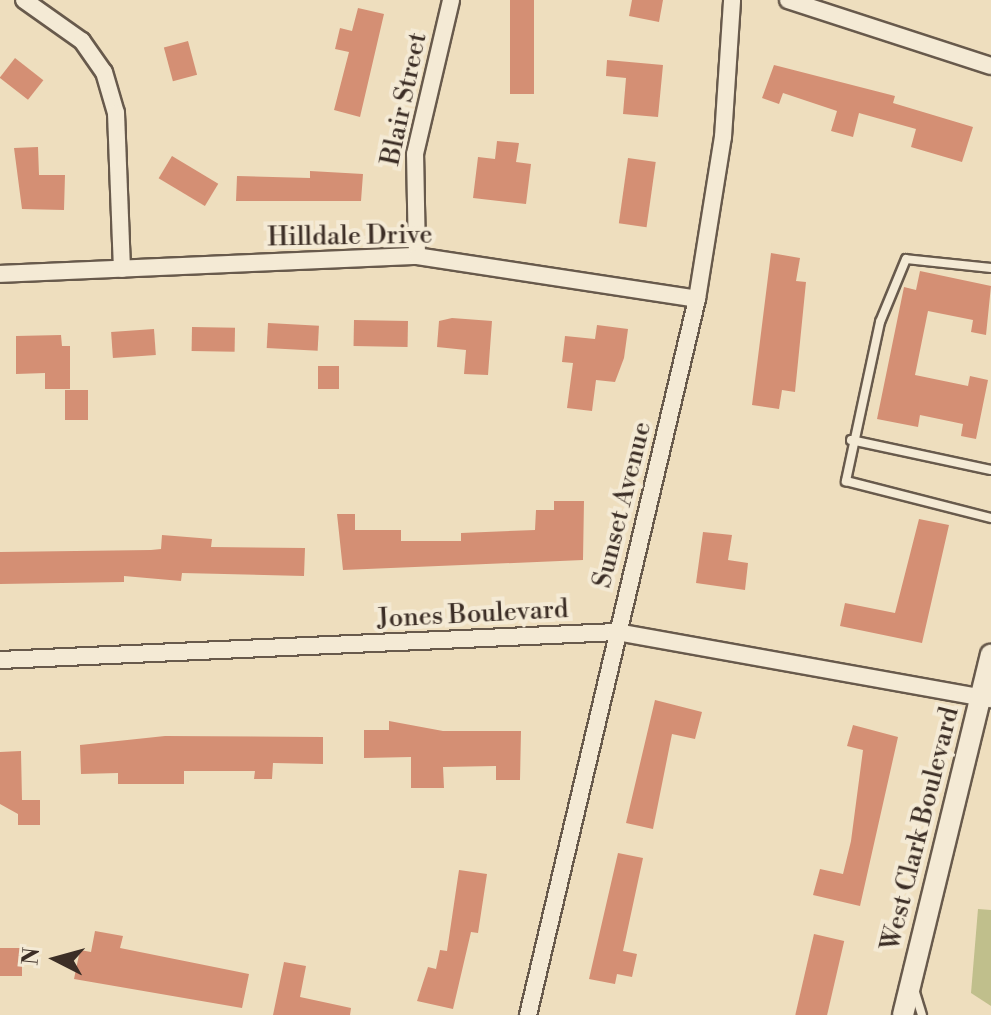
<!DOCTYPE html>
<html>
<head>
<meta charset="utf-8">
<style>
	body { margin:0 }
	#map { position:relative; width:991px; height:1015px; overflow:hidden; background:#eedebe; font-family:"Libre Bodoni",serif }
	div>[style] { position:absolute }
	[style*='--x'] { left:calc(var(--x)*1px); top:calc(var(--y)*1px); width:calc(var(--w)*1px); rotate:calc(var(--a)*1deg) }
	.green>* { inset:0; background:#c0bf8c }
	.building>* { inset:0; background:#d48f74; transform-origin:0 0 }
	.roads { filter:drop-shadow(2px 0 #685a4c) drop-shadow(-2px 0 #685a4c) drop-shadow(0 2px #685a4c) drop-shadow(0 -2px #685a4c) }
	.service>* { height:8px; margin:-4px; padding:0 4px; transform-origin:4px; border-radius:4px; background:#f4ead5 }
	.minor>* { height:16px; margin:-8px; padding:0 8px; transform-origin:8px; border-radius:8px; background:#f4ead5 }
	.tertiary>* { height:20px; margin:-10px; padding:0 10px; transform-origin:10px; border-radius:10px; background:#f4ead5 }
	span { translate:-50% -50%; white-space:nowrap; text-align:center; line-height:1.15; -webkit-text-stroke:8px #f4ead5; paint-order:stroke }
	.street-label { font-size:26px; color:#3c2e26 }
	.north { position:absolute; left:16px; top:919px; width:80px; height:80px; -webkit-text-stroke:6px #f4ead5; paint-order:stroke; rotate:276deg; font-size:22px; font-weight:700; line-height:32px; text-align:center; color:#3c2e26 }
	.north::after { content:''; display:block; margin:auto; width:28px; height:36px; background:#3c2e26; clip-path:polygon(50% 0,100% 100%,50% 72%,0 100%) }
</style>
</head>
<body>
<div id="map">
	<div class="green">
		<i style="clip-path:polygon(978px 909px,991px 910px,991px 1006px,971px 993px)"></i>
	</div>
	<div class="building">
		<i style="left:510px;top:0;width:24px;height:94px"></i>
		<i style="clip-path:polygon(632px 0,663px 0,659px 22px,629px 16px)"></i>
		<i style="clip-path:polygon(358px 8px,384px 14px,360px 117px,334px 110px,349px 52px,335px 49px,340px 28px,352px 31px)"></i>
		<i style="left:188px;top:41px;width:35px;height:25px;rotate:75deg"></i>
		<i style="left:15px;top:58px;width:36px;height:25px;rotate:38deg"></i>
		<i style="clip-path:polygon(607px 60px,663px 65px,658px 117px,623px 114px,626px 78px,606px 76px)"></i>
		<i style="clip-path:polygon(774px 65px,895px 96px,893px 103px,973px 127px,962px 162px,911px 147px,916px 129px,859px 113px,853px 137px,831px 131px,837px 111px,783px 93px,779px 104px,762px 98px)"></i>
		<i style="clip-path:polygon(497px 141px,519px 143px,516px 162px,531px 164px,526px 204px,473px 198px,478px 157px,495px 159px)"></i>
		<i style="clip-path:polygon(38px 147px,39px 175px,65px 175px,64px 210px,22px 209px,14px 148px)"></i>
		<i style="left:172px;top:156px;width:54px;height:26px;rotate:31deg"></i>
		<i style="left:628px;top:158px;width:28px;height:66px;rotate:8deg"></i>
		<i style="clip-path:polygon(310px 171px,363px 174px,361px 201px,236px 201px,237px 176px,310px 178px)"></i>
		<i style="clip-path:polygon(771px 253px,800px 258px,796px 281px,806px 282px,795px 392px,782px 390px,779px 409px,752px 405px)"></i>
		<i style="clip-path:polygon(920px 271px,991px 286px,986px 335px,971px 332px,973px 320px,928px 311px,915px 375px,968px 386px,970px 376px,988px 380px,976px 439px,961px 436px,963px 424px,920px 415px,918px 427px,877px 419px,904px 287px,916px 290px)"></i>
		<i style="clip-path:polygon(452px 318px,492px 321px,488px 375px,464px 374px,466px 350px,437px 347px,439px 321px)"></i>
		<i style="left:354px;top:320px;width:54px;height:26px;rotate:1deg"></i>
		<i style="left:268px;top:323px;width:51px;height:25px;rotate:3deg"></i>
		<i style="clip-path:polygon(597px 325px,628px 329px,624px 358px,615px 382px,596px 380px,592px 411px,567px 408px,573px 363px,562px 362px,565px 336px,595px 339px)"></i>
		<i style="left:192px;top:327px;width:43px;height:24px;rotate:1deg"></i>
		<i style="left:154px;top:329px;width:26px;height:43px;rotate:86deg"></i>
		<i style="clip-path:polygon(61px 335px,62px 346px,70px 346px,70px 389px,45px 389px,45px 373px,16px 374px,16px 336px)"></i>
		<i style="left:318px;top:366px;width:21px;height:23px"></i>
		<i style="left:65px;top:390px;width:23px;height:30px"></i>
		<i style="clip-path:polygon(554px 501px,584px 501px,583px 560px,343px 570px,337px 514px,355px 514px,355px 530px,401px 530px,401px 541px,461px 541px,461px 533px,535px 530px,536px 510px,554px 510px)"></i>
		<i style="clip-path:polygon(919px 519px,949px 525px,922px 643px,840px 626px,845px 603px,895px 613px)"></i>
		<i style="clip-path:polygon(703px 532px,732px 535px,728px 560px,748px 563px,745px 590px,696px 583px)"></i>
		<i style="clip-path:polygon(162px 535px,212px 539px,211px 547px,305px 548px,304px 576px,182px 573px,181px 581px,124px 576px,124px 582px,0 584px,0 552px,151px 550px,161px 549px)"></i>
		<i style="clip-path:polygon(655px 700px,702px 712px,695px 739px,672px 734px,653px 829px,626px 823px)"></i>
		<i style="clip-path:polygon(389px 721px,443px 731px,521px 731px,520px 780px,496px 780px,496px 766px,443px 767px,444px 788px,411px 788px,411px 757px,364px 758px,364px 730px,389px 730px)"></i>
		<i style="clip-path:polygon(853px 725px,898px 737px,860px 906px,813px 895px,820px 869px,843px 874px,851px 841px,863px 750px,847px 746px)"></i>
		<i style="clip-path:polygon(165px 736px,323px 737px,323px 764px,273px 763px,272px 779px,254px 779px,255px 771px,184px 771px,184px 784px,118px 784px,118px 773px,81px 774px,80px 745px)"></i>
		<i style="clip-path:polygon(21px 751px,22px 800px,40px 800px,40px 825px,18px 825px,18px 814px,0 804px,0 752px)"></i>
		<i style="clip-path:polygon(618px 853px,643px 858px,623px 951px,637px 954px,632px 977px,617px 974px,615px 984px,589px 979px)"></i>
		<i style="clip-path:polygon(459px 870px,487px 874px,478px 933px,471px 932px,453px 1009px,417px 1001px,428px 967px,436px 969px,440px 950px,447px 951px)"></i>
		<i style="clip-path:polygon(95px 931px,123px 936px,120px 948px,249px 974px,242px 1008px,74px 979px,80px 950px,91px 952px)"></i>
		<i style="left:814px;top:934px;width:31px;height:83px;rotate:13deg"></i>
		<i style="left:0;top:948px;width:22px;height:28px"></i>
		<i style="clip-path:polygon(284px 962px,306px 966px,300px 997px,351px 1008px,350px 1015px,273px 1015px)"></i>
	</div>
	<div class="roads">
		<div class="service">
			<i style="--x:991;--y:268;--w:85;--a:-174"></i>
			<i style="--x:906;--y:259;--w:68;--a:112.4"></i>
			<i style="--x:880;--y:322;--w:163;--a:102.1"></i>
			<i style="--x:846;--y:481;--w:150;--a:14.3"></i>
			<i style="--x:851;--y:440;--w:143;--a:12.1"></i>
			<i style="--x:914;--y:989;--w:27;--a:73"></i>
		</div>
		<div class="minor">
			<i style="--x:24;--y:0;--w:71;--a:35.3"></i>
			<i style="--x:82;--y:41;--w:38;--a:55"></i>
			<i style="--x:104;--y:72;--w:43;--a:73.7"></i>
			<i style="--x:116;--y:113;--w:156;--a:87.8"></i>
			<i style="--x:788;--y:0;--w:213;--a:18"></i>
			<i style="--x:417;--y:256;--w:102;--a:-91.1"></i>
			<i style="--x:415;--y:154;--w:158;--a:-76.8"></i>
			<i style="--x:0;--y:274;--w:417;--a:-2.5"></i>
			<i style="--x:417;--y:256;--w:283;--a:8.7"></i>
			<i style="--x:0;--y:660;--w:618;--a:-2.6"></i>
			<i style="--x:617;--y:632;--w:380;--a:10.2"></i>
			<i style="--x:528;--y:1015;--w:736;--a:-76.72"></i>
			<i style="--x:697;--y:299;--w:164;--a:-80.9"></i>
			<i style="--x:723;--y:137;--w:137;--a:-86.2"></i>
		</div>
		<div class="tertiary">
			<i style="--x:903;--y:1015;--w:371;--a:-76.3"></i>
		</div>
	</div>
	<div class="street-label">
		<span style="left:405px;top:99px;rotate:-78deg">Blair Street</span>
		<span style="left:350px;top:237px;rotate:-1deg">Hilldale Drive</span>
		<span style="left:623px;top:505px;rotate:-76deg">Sunset Avenue</span>
		<span style="left:473px;top:615px;rotate:-3deg">Jones Boulevard</span>
		<span style="left:921px;top:829px;rotate:-76deg">West Clark Boulevard</span>
	</div>
	<div class="north">N</div>
</div>
</body>
</html>
